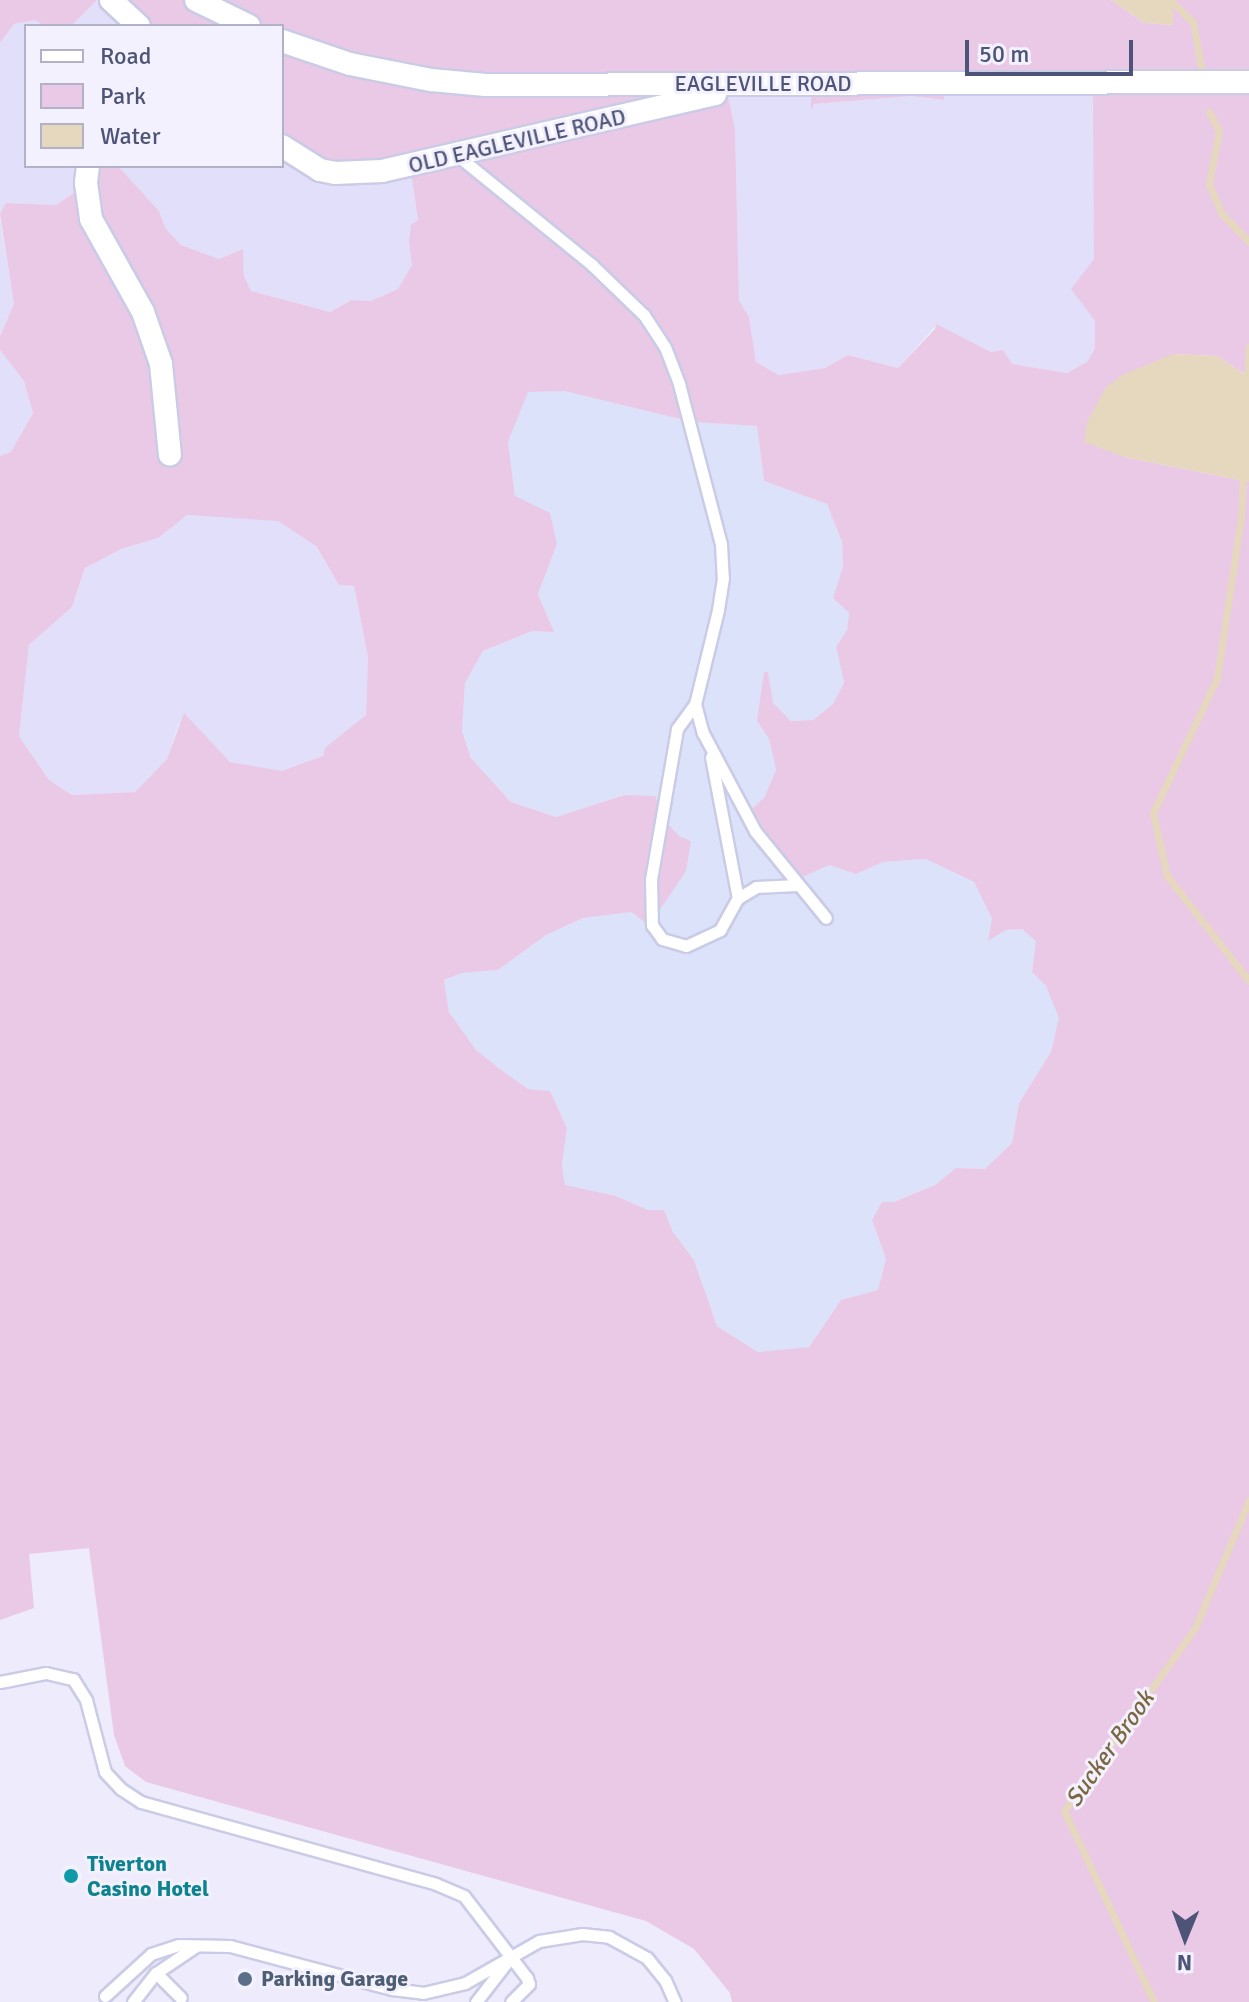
<!DOCTYPE html>
<html>
<head>
<meta charset="utf-8">
<style>
	body { margin:0 }
	#map { position:relative; width:1249px; height:2002px; overflow:hidden; background:#edebfc; font-family:Signika,sans-serif }
	div>[style] { position:absolute }
	[style*='--x'] { left:calc(var(--x)*1px); top:calc(var(--y)*1px); width:calc(var(--w)*1px); rotate:calc(var(--a)*1deg) }
	.residential>* { inset:0; background:#e1dff9 }
	.commercial>* { inset:0; background:#dce2f9 }
	.green>* { inset:0; background:#eac9e7 }
	.water>* { inset:0; background:#e6d8bf }
	.stream>* { height:7px; margin:-3.5px; padding:0 3.5px; transform-origin:3.5px; border-radius:3.5px; background:#e6d8bf }
	.roads { filter:drop-shadow(2px 0 #cacbe6) drop-shadow(-2px 0 #cacbe6) drop-shadow(0 2px #cacbe6) drop-shadow(0 -2px #cacbe6) }
	.lane>* { height:11px; margin:-5.5px; padding:0 5.5px; transform-origin:5.5px; border-radius:5.5px; background:#fff }
	.street>* { height:22px; margin:-11px; padding:0 11px; transform-origin:11px; border-radius:11px; background:#fff }
	.dots>* { width:22px; height:22px; translate:-50% -50%; box-sizing:border-box; border:4px solid #f3f1fe; border-radius:50% }
	span { translate:-50% -50%; white-space:nowrap; text-align:center; line-height:1.15; -webkit-text-stroke:6px #f3f1fe; paint-order:stroke }
	.street-label { font-size:22px; color:#4e5477 }
	.culture-label { font-size:22px; color:#0d838f; font-weight:700 }
	.left { translate:0 -50%; text-align:left }
	.service-label { font-size:22px; color:#4e5e75; font-weight:700 }
	.water-label { font-size:24px; color:#7b6841; font-style:italic }
	.legend { position:absolute; left:24px; top:24px; width:260px; height:144px; box-sizing:border-box; background:#f3f1fe; border:2px solid #b1b2c8; margin:0; padding:10px 14px; list-style:none; font-size:24px; color:#4e5477 }
	.legend li { display:flex; align-items:center; gap:16px; height:40px }
	.legend b { width:40px; border:2px solid #b1b2c8 }
	.north { position:absolute; left:1145px; top:1898px; width:80px; height:80px; -webkit-text-stroke:6px #f3f1fe; paint-order:stroke; rotate:181deg; font-size:22px; font-weight:700; line-height:32px; text-align:center; color:#4e5477 }
	.north::after { content:''; display:block; margin:auto; width:28px; height:36px; background:#4e5477; clip-path:polygon(50% 0,100% 100%,50% 72%,0 100%) }
	.scale { position:absolute; left:965px; top:40px; width:168px; height:36px; box-sizing:border-box; border:4px solid #4e5477; border-top:0; padding-left:10px; font-size:24px; line-height:28px; white-space:nowrap; color:#4e5477; -webkit-text-stroke:6px #f3f1fe; paint-order:stroke }
</style>
</head>
<body>
<div id="map">
	<div class="residential">
		<i style="clip-path:polygon(97px 0,108px 0,134px 26px,71px 26px)"></i>
		<i style="clip-path:polygon(35px 20px,44px 26px,26px 26px,26px 166px,95px 166px,91px 181px,56px 205px,6px 203px,0 214px,0 43px,14px 24px)"></i>
		<i style="clip-path:polygon(945px 88px,1094px 91px,1094px 259px,1072px 289px,1095px 321px,1095px 348px,1087px 362px,1067px 373px,1011px 364px,1003px 350px,991px 352px,936px 325px,898px 368px,848px 355px,825px 368px,779px 375px,756px 362px,749px 317px,739px 300px,735px 129px,726px 92px,811px 89px,811px 108px,814px 104px,911px 96px,943px 100px)"></i>
		<i style="clip-path:polygon(282px 150px,411px 172px,418px 220px,412px 243px,412px 265px,398px 289px,371px 301px,350px 300px,330px 312px,251px 291px,244px 276px,243px 249px,219px 259px,181px 245px,166px 229px,159px 211px,118px 166px,282px 166px)"></i>
		<i style="clip-path:polygon(0 219px,14px 304px,0 336px)"></i>
		<i style="clip-path:polygon(0 350px,24px 381px,33px 412px,11px 453px,0 456px)"></i>
		<i style="clip-path:polygon(185px 515px,277px 520px,314px 544px,339px 585px,354px 586px,368px 657px,366px 715px,326px 748px,322px 757px,281px 772px,231px 762px,179px 723px,167px 759px,135px 792px,72px 795px,49px 780px,19px 736px,29px 645px,72px 607px,86px 567px,121px 549px,158px 538px)"></i>
	</div>
	<div class="commercial">
		<i style="clip-path:polygon(528px 391px,564px 391px,694px 422px,757px 426px,764px 481px,827px 504px,842px 542px,843px 566px,833px 598px,849px 613px,847px 630px,836px 647px,844px 681px,833px 704px,813px 720px,791px 721px,772px 703px,768px 672px,757px 721px,769px 739px,776px 770px,764px 798px,829px 865px,856px 874px,883px 862px,926px 859px,974px 882px,992px 919px,1006px 930px,1022px 929px,1037px 941px,1032px 972px,1046px 986px,1060px 1017px,1051px 1052px,1019px 1103px,1012px 1143px,985px 1169px,957px 1168px,935px 1185px,894px 1202px,872px 1220px,886px 1259px,878px 1290px,841px 1300px,809px 1347px,758px 1352px,717px 1326px,694px 1260px,673px 1232px,664px 1210px,648px 1210px,616px 1196px,565px 1186px,562px 1165px,567px 1128px,550px 1091px,528px 1090px,500px 1069px,476px 1050px,449px 1012px,444px 980px,462px 973px,498px 970px,546px 935px,583px 918px,632px 912px,691px 841px,679px 836px,666px 820px,623px 795px,556px 817px,511px 802px,471px 758px,462px 731px,465px 683px,483px 651px,532px 631px,554px 632px,538px 594px,557px 544px,515px 496px,508px 442px)"></i>
	</div>
	<div class="green">
		<i style="clip-path:polygon(0 0,97px 0,71px 26px,44px 26px,35px 20px,14px 24px,0 43px)"></i>
		<i style="clip-path:polygon(evenodd,108px 0,1111px 0,1144px 23px,1173px 25px,1173px 0,1249px 0,1249px 377px,1217px 356px,1173px 354px,1124px 457px,1249px 482px,1249px 2002px,732px 2002px,730px 1993px,694px 1949px,646px 1921px,146px 1782px,125px 1766px,114px 1735px,89px 1548px,29px 1554px,34px 1608px,0 1620px,0 456px,11px 452px,33px 413px,24px 381px,0 350px,0 336px,14px 304px,0 214px,6px 203px,56px 205px,91px 181px,95px 166px,118px 166px,159px 211px,166px 229px,181px 245px,219px 259px,243px 249px,244px 276px,251px 291px,330px 312px,351px 300px,371px 301px,398px 289px,412px 265px,409px 241px,411px 225px,418px 220px,411px 172px,359px 176px,282px 150px,282px 26px,134px 26px,108px 0,945px 89px,1093px 91px,1094px 259px,1071px 289px,1095px 321px,1095px 348px,1087px 362px,1067px 373px,1012px 364px,1003px 350px,991px 352px,936px 324px,935px 329px,898px 368px,848px 355px,825px 368px,779px 375px,756px 362px,749px 317px,739px 300px,735px 129px,727px 92px,811px 90px,811px 111px,814px 104px,911px 96px,944px 100px,945px 89px,108px 0,564px 391px,693px 422px,757px 426px,764px 481px,827px 504px,842px 542px,843px 566px,833px 598px,849px 613px,847px 630px,836px 647px,844px 682px,833px 704px,813px 720px,791px 721px,773px 703px,768px 672px,764px 672px,757px 721px,769px 739px,776px 770px,764px 798px,748px 812px,760px 837px,798px 879px,829px 865px,856px 874px,883px 862px,926px 859px,974px 882px,992px 919px,988px 941px,1006px 930px,1022px 929px,1036px 941px,1032px 972px,1046px 986px,1059px 1018px,1051px 1052px,1019px 1103px,1012px 1143px,985px 1169px,956px 1168px,935px 1185px,894px 1202px,882px 1202px,872px 1220px,886px 1259px,878px 1290px,841px 1300px,809px 1347px,758px 1352px,717px 1326px,694px 1260px,673px 1232px,664px 1210px,648px 1210px,616px 1196px,565px 1185px,562px 1165px,567px 1128px,550px 1091px,528px 1089px,500px 1069px,476px 1050px,449px 1012px,444px 980px,462px 973px,498px 970px,546px 935px,583px 918px,632px 912px,649px 926px,686px 871px,691px 841px,679px 836px,666px 821px,655px 796px,624px 795px,556px 817px,511px 802px,471px 758px,462px 731px,465px 683px,483px 651px,532px 631px,554px 632px,538px 594px,557px 544px,550px 513px,515px 496px,508px 442px,528px 392px,564px 391px,108px 0,187px 515px,278px 521px,316px 546px,339px 585px,354px 586px,368px 657px,366px 715px,325px 748px,323px 756px,282px 771px,230px 762px,184px 713px,167px 759px,135px 792px,72px 795px,49px 780px,19px 736px,29px 645px,72px 607px,85px 568px,121px 549px,158px 538px,187px 515px)"></i>
	</div>
	<div class="water">
		<i style="clip-path:polygon(1111px 0,1173px 0,1173px 25px,1144px 23px)"></i>
		<i style="clip-path:polygon(1173px 354px,1217px 356px,1249px 377px,1249px 482px,1124px 457px,1084px 442px,1087px 422px,1106px 387px,1122px 375px)"></i>
	</div>
	<div class="stream">
		<i style="--x:1170;--y:0;--w:32;--a:44"></i>
		<i style="--x:1193;--y:22;--w:51;--a:79.8"></i>
		<i style="--x:1209;--y:112;--w:21;--a:62"></i>
		<i style="--x:1219;--y:131;--w:54;--a:100.7"></i>
		<i style="--x:1209;--y:184;--w:33;--a:67"></i>
		<i style="--x:1222;--y:214;--w:39;--a:46"></i>
		<i style="--x:1247;--y:384;--w:37;--a:-87"></i>
		<i style="--x:1243;--y:473;--w:44;--a:92.6"></i>
		<i style="--x:1241;--y:517;--w:163;--a:98.5"></i>
		<i style="--x:1217;--y:678;--w:149;--a:115.4"></i>
		<i style="--x:1153;--y:813;--w:65;--a:77.5"></i>
		<i style="--x:1167;--y:876;--w:133;--a:52"></i>
		<i style="--x:1154;--y:2002;--w:211;--a:-115.2"></i>
		<i style="--x:1064;--y:1811;--w:225;--a:-54.4"></i>
		<i style="--x:1195;--y:1628;--w:139;--a:-67.1"></i>
	</div>
	<div class="roads">
		<div class="lane">
			<i style="--x:458;--y:156;--w:173;--a:39.1"></i>
			<i style="--x:592;--y:265;--w:72;--a:43.9"></i>
			<i style="--x:644;--y:315;--w:38;--a:57"></i>
			<i style="--x:665;--y:347;--w:40;--a:69"></i>
			<i style="--x:679;--y:384;--w:165;--a:75.3"></i>
			<i style="--x:721;--y:544;--w:34;--a:87"></i>
			<i style="--x:723;--y:578;--w:32;--a:99"></i>
			<i style="--x:718;--y:610;--w:97;--a:103.7"></i>
			<i style="--x:695;--y:704;--w:30;--a:75"></i>
			<i style="--x:703;--y:733;--w:111;--a:62"></i>
			<i style="--x:755;--y:831;--w:112;--a:50.8"></i>
			<i style="--x:695;--y:704;--w:31;--a:126"></i>
			<i style="--x:677;--y:729;--w:152;--a:99.8"></i>
			<i style="--x:651;--y:879;--w:46;--a:88.8"></i>
			<i style="--x:652;--y:925;--w:17;--a:54"></i>
			<i style="--x:662;--y:939;--w:25;--a:16"></i>
			<i style="--x:686;--y:946;--w:38;--a:-25"></i>
			<i style="--x:720;--y:930;--w:37;--a:-61"></i>
			<i style="--x:738;--y:898;--w:21;--a:-31"></i>
			<i style="--x:756;--y:887;--w:41;--a:-2.8"></i>
			<i style="--x:711;--y:757;--w:144;--a:79.2"></i>
			<i style="--x:0;--y:1682;--w:47;--a:-11.1"></i>
			<i style="--x:46;--y:1673;--w:28;--a:13"></i>
			<i style="--x:73;--y:1679;--w:25;--a:58"></i>
			<i style="--x:86;--y:1700;--w:74;--a:75.2"></i>
			<i style="--x:105;--y:1772;--w:23;--a:47"></i>
			<i style="--x:121;--y:1789;--w:24;--a:33"></i>
			<i style="--x:141;--y:1802;--w:306;--a:15.5"></i>
			<i style="--x:436;--y:1884;--w:30;--a:23"></i>
			<i style="--x:464;--y:1896;--w:103;--a:52.5"></i>
			<i style="--x:527;--y:1978;--w:6;--a:72"></i>
			<i style="--x:529;--y:1984;--w:25;--a:135"></i>
			<i style="--x:156;--y:1973;--w:35;--a:45"></i>
			<i style="--x:105;--y:1996;--w:62;--a:-42.4"></i>
			<i style="--x:151;--y:1954;--w:28;--a:-18"></i>
			<i style="--x:178;--y:1945;--w:52;--a:1.1"></i>
			<i style="--x:230;--y:1946;--w:168;--a:14.9"></i>
			<i style="--x:392;--y:1989;--w:31;--a:7"></i>
			<i style="--x:423;--y:1993;--w:43;--a:-13.4"></i>
			<i style="--x:465;--y:1983;--w:85;--a:-29.6"></i>
			<i style="--x:539;--y:1941;--w:44;--a:-9.2"></i>
			<i style="--x:582;--y:1934;--w:27;--a:6"></i>
			<i style="--x:609;--y:1937;--w:43;--a:28.9"></i>
			<i style="--x:647;--y:1958;--w:28;--a:51"></i>
			<i style="--x:665;--y:1980;--w:24;--a:66"></i>
			<i style="--x:133;--y:2002;--w:37;--a:-52"></i>
			<i style="--x:156;--y:1973;--w:48;--a:-34"></i>
			<i style="--x:476;--y:2002;--w:51;--a:-52.2"></i>
		</div>
		<div class="street">
			<i style="--x:111;--y:0;--w:38;--a:43"></i>
			<i style="--x:196;--y:0;--w:59;--a:26.1"></i>
			<i style="--x:282;--y:41;--w:72;--a:18.7"></i>
			<i style="--x:350;--y:64;--w:83;--a:11.2"></i>
			<i style="--x:431;--y:80;--w:55;--a:5.2"></i>
			<i style="--x:486;--y:85;--w:763;--a:-0.23"></i>
			<i style="--x:282;--y:146;--w:45;--a:32.3"></i>
			<i style="--x:320;--y:170;--w:15;--a:11"></i>
			<i style="--x:335;--y:173;--w:47;--a:-2.4"></i>
			<i style="--x:382;--y:171;--w:342;--a:-13"></i>
			<i style="--x:88;--y:166;--w:17;--a:97"></i>
			<i style="--x:86;--y:183;--w:36;--a:82"></i>
			<i style="--x:91;--y:219;--w:107;--a:60.8"></i>
			<i style="--x:143;--y:312;--w:55;--a:70.9"></i>
			<i style="--x:161;--y:364;--w:91;--a:84.4"></i>
		</div>
	</div>
	<div class="dots">
		<i style="left:71px;top:1876px;background:#0f9aa8"></i>
		<i style="left:245px;top:1979px;background:#5c6f8a"></i>
	</div>
	<div class="street-label">
		<span style="left:763px;top:84px">EAGLEVILLE ROAD</span>
		<span style="left:517px;top:141px;rotate:-13deg">OLD EAGLEVILLE ROAD</span>
	</div>
	<div class="culture-label">
		<span class="left" style="left:87px;top:1876px">Tiverton<br>Casino Hotel</span>
	</div>
	<div class="service-label">
		<span class="left" style="left:261px;top:1979px">Parking Garage</span>
	</div>
	<div class="water-label">
		<span style="left:1110px;top:1749px;rotate:-55deg">Sucker Brook</span>
	</div>
	<ul class="legend">
	<li><b style="height:10px;background:#fff"></b>Road</li>
	<li><b style="height:22px;background:#eac9e7"></b>Park</li>
	<li><b style="height:22px;background:#e6d8bf"></b>Water</li>
	</ul>
	<div class="north">N</div>
	<div class="scale">50 m</div>
</div>
</body>
</html>
